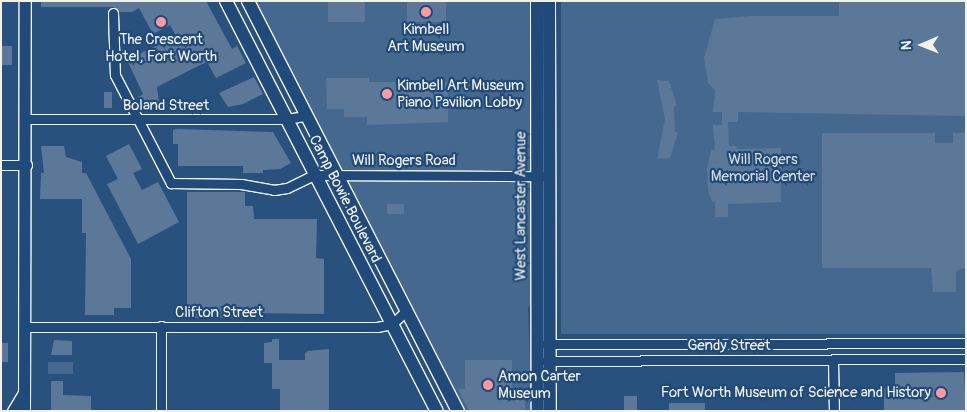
<!DOCTYPE html>
<html>
<head>
<meta charset="utf-8">
<style>
	body { margin:0 }
	#map { position:relative; width:967px; height:412px; overflow:hidden; background:#28517e; font-family:Pangolin,sans-serif }
	div>[style] { position:absolute }
	[style*='--x'] { left:calc(var(--x)*1px); top:calc(var(--y)*1px); width:calc(var(--w)*1px); rotate:calc(var(--a)*1deg) }
	.green>* { inset:0; background:#45688e; transform-origin:0 0 }
	.building>* { inset:0; background:#5b7899; transform-origin:0 0 }
	.roads { filter:drop-shadow(1px 0 #f4f1e8) drop-shadow(-1px 0 #f4f1e8) drop-shadow(0 1px #f4f1e8) drop-shadow(0 -1px #f4f1e8) }
	.minor>* { height:9px; margin:-4.5px; padding:0 4.5px; transform-origin:4.5px; border-radius:4.5px; background:#1f4a7a }
	.tertiary>* { height:11px; margin:-5.5px; padding:0 5.5px; transform-origin:5.5px; border-radius:5.5px; background:#1f4a7a }
	.secondary>* { height:12px; margin:-6px; padding:0 6px; transform-origin:6px; border-radius:6px; background:#1f4a7a }
	.dots>* { width:14px; height:14px; translate:-50% -50%; box-sizing:border-box; border:2px solid #1f4a7a; border-radius:50% }
	span { translate:-50% -50%; white-space:nowrap; text-align:center; line-height:1.15; -webkit-text-stroke:4.5px #1f4a7a; paint-order:stroke }
	.poi-label { font-size:15px; color:#f4f1e8 }
	.left { translate:0 -50%; text-align:left }
	.right { translate:-100% -50%; text-align:right }
	.street-label { font-size:15px; color:#f4f1e8 }
	.park-label { font-size:15px; color:#dadcda }
	.frame { position:absolute; inset:0; border:2px solid #f4f1e8; pointer-events:none }
	.north { position:absolute; left:897px; top:20px; width:50px; height:50px; -webkit-text-stroke:4px #1f4a7a; paint-order:stroke; rotate:269deg; font-size:14px; font-weight:700; line-height:20px; text-align:center; color:#f4f1e8 }
	.north::after { content:''; display:block; margin:auto; width:18px; height:22px; background:#f4f1e8; clip-path:polygon(50% 0,100% 100%,50% 72%,0 100%) }
</style>
</head>
<body>
<div id="map">
	<div class="green">
		<i style="clip-path:polygon(253px 1px,532px 1px,533px 299px,528px 308px,532px 411px,466px 411px,406px 301px)"></i>
		<i style="left:561px;top:1px;width:405px;height:333px"></i>
		<i style="left:48px;top:362px;width:25px;height:12px"></i>
	</div>
	<div class="building">
		<i style="clip-path:polygon(41px 1px,206px 1px,232px 49px,237px 46px,246px 63px,216px 78px,207px 62px,192px 69px,157px 87px,160px 109px,154px 110px,141px 103px,138px 97px,143px 94px,127px 60px,176px 36px,170px 25px,153px 34px,139px 8px,132px 12px,120px 12px,113px 7px,41px 7px)"></i>
		<i style="left:328px;top:1px;width:37px;height:21px"></i>
		<i style="left:407px;top:1px;width:39px;height:21px"></i>
		<i style="clip-path:polygon(839px 1px,966px 1px,966px 116px,738px 112px,738px 122px,728px 122px,729px 146px,737px 146px,737px 149px,781px 148px,781px 202px,728px 204px,728px 217px,715px 217px,715px 202px,712px 202px,708px 190px,707px 169px,711px 150px,715px 150px,713px 125px,722px 125px,722px 112px,713px 112px,715px 90px,708px 83px,704px 58px,715px 19px,751px 16px,839px 16px)"></i>
		<i style="left:1px;top:46px;width:11px;height:19px"></i>
		<i style="clip-path:polygon(254px 77px,263px 94px,243px 104px,228px 107px,219px 93px)"></i>
		<i style="clip-path:polygon(326px 78px,369px 78px,369px 82px,448px 82px,448px 122px,367px 125px,367px 117px,344px 117px,344px 109px,327px 109px)"></i>
		<i style="clip-path:polygon(657px 80px,669px 81px,677px 106px,674px 106px,675px 132px,678px 133px,670px 158px,657px 159px,665px 119px)"></i>
		<i style="left:104px;top:92px;width:8px;height:16px"></i>
		<i style="clip-path:polygon(178px 129px,273px 132px,291px 163px,280px 169px,263px 170px,263px 173px,243px 173px,243px 166px,178px 166px,178px 144px,173px 144px,173px 130px)"></i>
		<i style="clip-path:polygon(822px 133px,935px 133px,935px 143px,953px 143px,953px 133px,966px 133px,966px 268px,956px 271px,956px 292px,933px 292px,931px 268px,822px 268px)"></i>
		<i style="clip-path:polygon(129px 144px,142px 169px,133px 173px,142px 190px,158px 182px,179px 222px,138px 244px,107px 184px,118px 179px,106px 156px)"></i>
		<i style="clip-path:polygon(41px 146px,64px 146px,66px 157px,82px 162px,82px 173px,86px 173px,131px 259px,131px 308px,114px 308px,114px 315px,85px 315px,86px 233px,82px 233px,82px 199px,40px 199px,41px 173px,44px 173px)"></i>
		<i style="clip-path:polygon(187px 192px,245px 192px,245px 206px,253px 206px,254px 219px,317px 219px,316px 258px,324px 259px,324px 314px,253px 313px,253px 318px,187px 318px)"></i>
		<i style="left:387px;top:204px;width:17px;height:10px"></i>
		<i style="clip-path:polygon(272px 339px,279px 339px,279px 360px,305px 360px,305px 353px,308px 351px,329px 349px,329px 411px,280px 411px,280px 389px,272px 389px,272px 363px,264px 363px,264px 343px,272px 342px)"></i>
		<i style="clip-path:polygon(54px 340px,72px 341px,72px 355px,51px 355px)"></i>
		<i style="left:1px;top:343px;width:7px;height:19px"></i>
		<i style="clip-path:polygon(465px 360px,512px 360px,512px 389px,525px 389px,525px 411px,469px 411px,458px 389px,465px 389px)"></i>
		<i style="clip-path:polygon(964px 372px,966px 411px,884px 411px,884px 388px,895px 387px,895px 373px)"></i>
		<i style="clip-path:polygon(51px 381px,63px 381px,63px 395px,91px 396px,91px 411px,51px 411px)"></i>
		<i style="left:624px;top:396px;width:13px;height:15px"></i>
		<i style="left:669px;top:403px;width:36px;height:8px"></i>
	</div>
	<div class="roads">
		<div class="minor">
			<i style="--x:113;--y:13;--w:62;--a:88.2"></i>
			<i style="--x:115;--y:75;--w:122;--a:62.6"></i>
			<i style="--x:171;--y:183;--w:70;--a:0.8"></i>
			<i style="--x:241;--y:184;--w:34;--a:10"></i>
			<i style="--x:274;--y:190;--w:13;--a:-9"></i>
			<i style="--x:287;--y:188;--w:30;--a:-26"></i>
			<i style="--x:314;--y:175;--w:228;--a:0.3"></i>
			<i style="--x:26;--y:119;--w:260;--a:0"></i>
			<i style="--x:286;--y:119;--w:20;--a:-9"></i>
			<i style="--x:1;--y:165;--w:26;--a:0"></i>
			<i style="--x:161;--y:326;--w:85;--a:90"></i>
			<i style="--x:27;--y:327;--w:350;--a:0"></i>
			<i style="--x:377;--y:327;--w:15;--a:-11"></i>
			<i style="--x:392;--y:324;--w:19;--a:-43"></i>
			<i style="--x:546;--y:344;--w:420;--a:-0.1"></i>
			<i style="--x:833;--y:360;--w:51;--a:88.9"></i>
			<i style="--x:546;--y:361;--w:420;--a:-0.3"></i>
		</div>
		<div class="tertiary">
			<i style="--x:13;--y:411;--w:21;--a:-59"></i>
			<i style="--x:24;--y:411;--w:410;--a:-89.9"></i>
		</div>
		<div class="secondary">
			<i style="--x:226;--y:1;--w:461;--a:62.8"></i>
			<i style="--x:248;--y:1;--w:461;--a:62.9"></i>
			<i style="--x:537;--y:1;--w:410;--a:89.9"></i>
			<i style="--x:549;--y:1;--w:410;--a:89.9"></i>
		</div>
	</div>
	<div class="dots">
		<i style="left:426px;top:12px;background:#ff9aa2"></i>
		<i style="left:161px;top:22px;background:#ff9aa2"></i>
		<i style="left:387px;top:94px;background:#ff9aa2"></i>
		<i style="left:488px;top:385px;background:#ff9aa2"></i>
		<i style="left:941px;top:393px;background:#ff9aa2"></i>
	</div>
	<div class="poi-label">
		<span style="left:426px;top:38px">Kimbell<br>Art Museum</span>
		<span style="left:161px;top:48px">The Crescent<br>Hotel, Fort Worth</span>
		<span class="left" style="left:397px;top:94px">Kimbell Art Museum<br>Piano Pavilion Lobby</span>
		<span class="left" style="left:498px;top:385px">Amon Carter<br>Museum</span>
		<span class="right" style="left:931px;top:393px">Fort Worth Museum of Science and History</span>
	</div>
	<div class="street-label">
		<span style="left:166px;top:106px">Boland Street</span>
		<span style="left:404px;top:161px">Will Rogers Road</span>
		<span style="left:345px;top:199px;rotate:63deg">Camp Bowie Boulevard</span>
		<span style="left:521px;top:206px;rotate:-90deg">West Lancaster Avenue</span>
		<span style="left:219px;top:313px">Clifton Street</span>
		<span style="left:729px;top:346px">Gendy Street</span>
	</div>
	<div class="park-label">
		<span style="left:763px;top:168px">Will Rogers<br>Memorial Center</span>
	</div>
	<div class="frame"></div>
	<div class="north">N</div>
</div>
</body>
</html>
